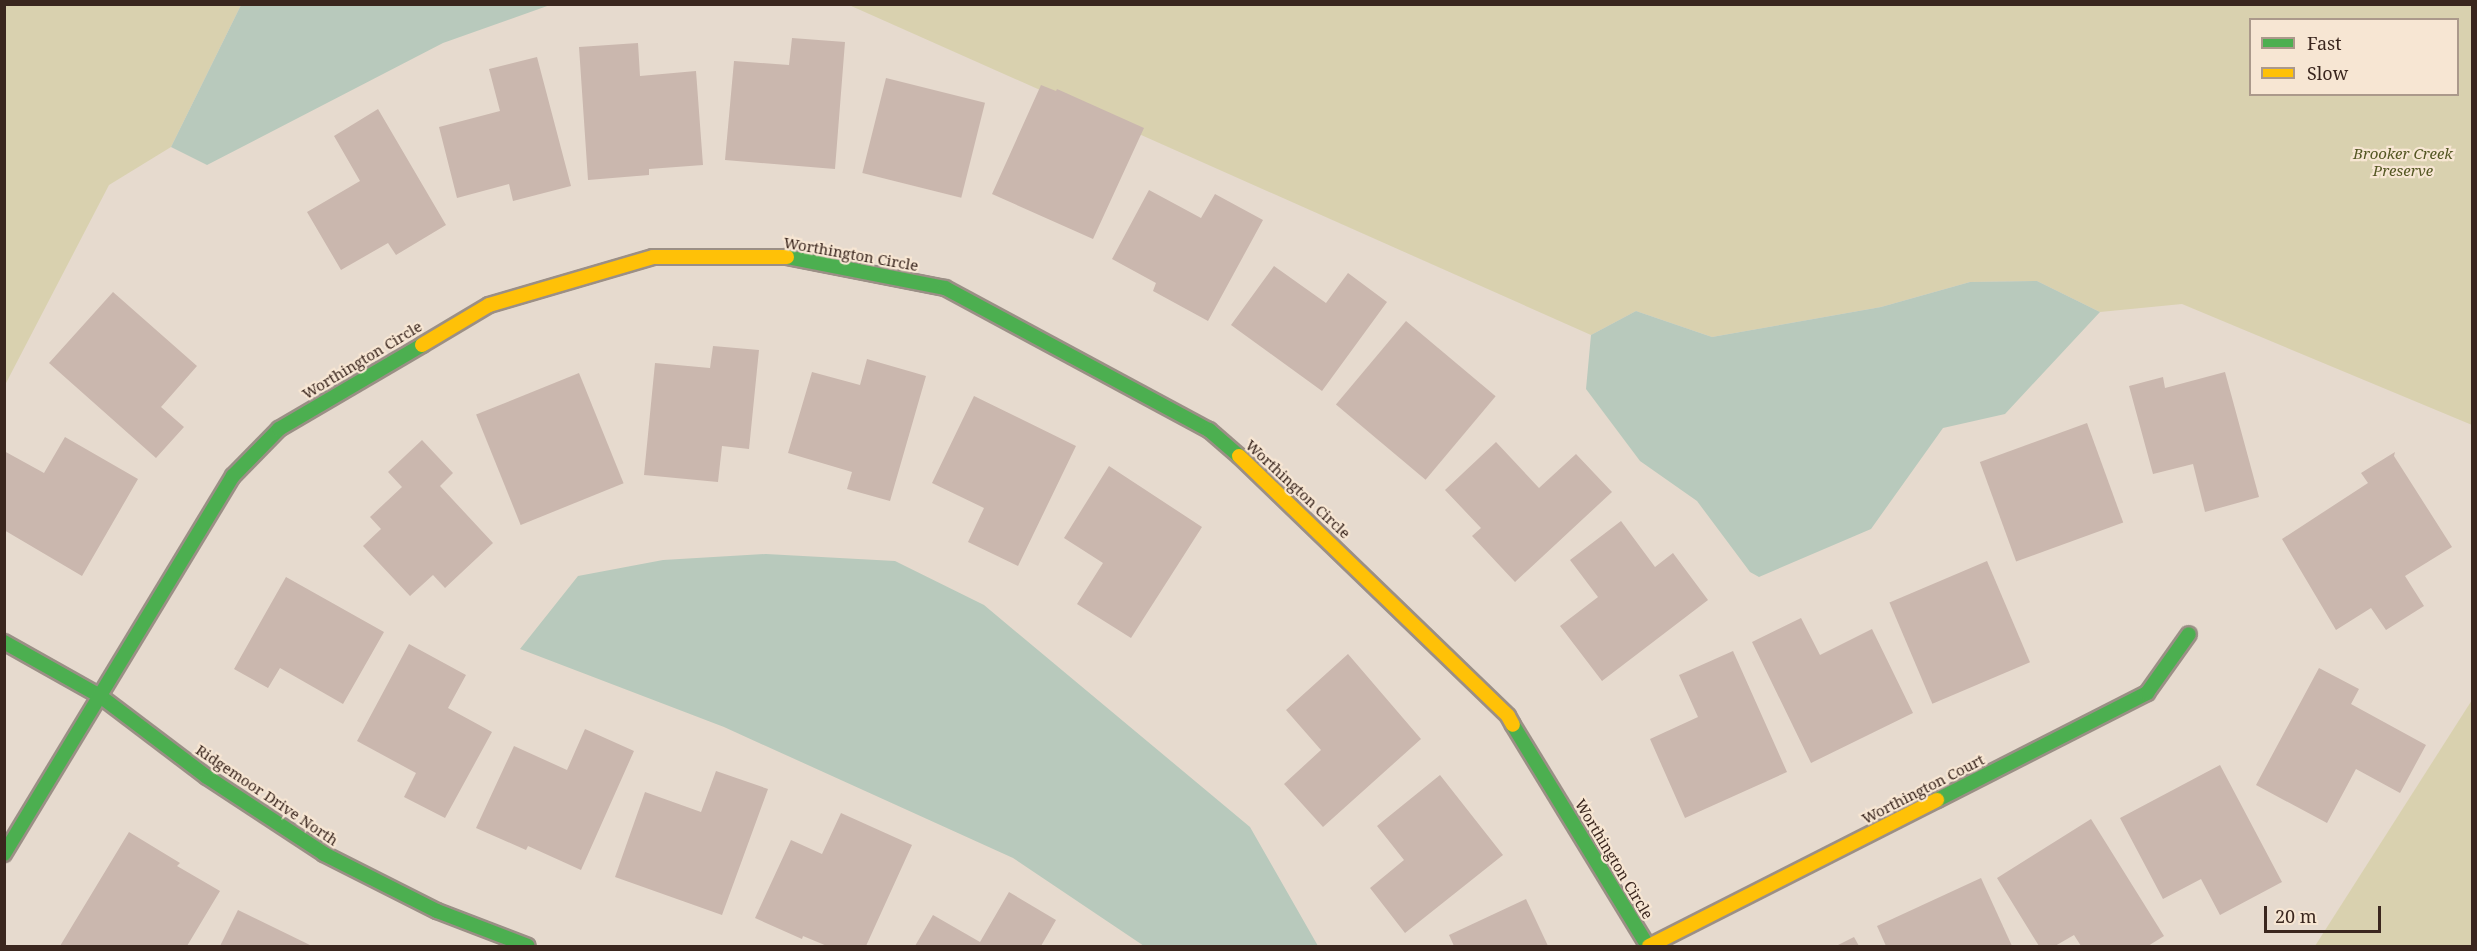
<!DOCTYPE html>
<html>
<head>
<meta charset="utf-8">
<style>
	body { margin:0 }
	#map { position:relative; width:2477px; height:951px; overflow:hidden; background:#e6dace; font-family:"Noto Serif",serif }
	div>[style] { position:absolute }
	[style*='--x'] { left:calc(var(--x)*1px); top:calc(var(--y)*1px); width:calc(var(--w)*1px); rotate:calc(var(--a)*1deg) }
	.green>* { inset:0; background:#d9d1af }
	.water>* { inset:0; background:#b8c9bc }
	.building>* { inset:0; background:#cab7ae; transform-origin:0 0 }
	.roads { filter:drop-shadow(2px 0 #9b8f86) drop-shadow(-2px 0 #9b8f86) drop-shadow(0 2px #9b8f86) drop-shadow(0 -2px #9b8f86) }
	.fast>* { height:14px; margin:-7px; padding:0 7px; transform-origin:7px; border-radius:7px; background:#4caf50 }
	.slow>* { height:14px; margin:-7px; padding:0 7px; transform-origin:7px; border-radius:7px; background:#ffc107 }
	span { translate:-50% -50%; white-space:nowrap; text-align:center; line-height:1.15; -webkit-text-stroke:4.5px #f7e6d3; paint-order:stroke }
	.park-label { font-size:15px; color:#545723; font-style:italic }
	.street-label { font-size:15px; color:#3a261e }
	.frame { position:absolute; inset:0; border:6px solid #3a261e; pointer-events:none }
	.legend { position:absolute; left:2249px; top:18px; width:210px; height:78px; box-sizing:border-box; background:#f7e6d3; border:2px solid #ab998b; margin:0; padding:8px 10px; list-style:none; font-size:18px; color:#3a261e }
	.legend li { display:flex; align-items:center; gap:12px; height:30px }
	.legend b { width:30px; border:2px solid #ab998b }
	.scale { position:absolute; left:2264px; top:906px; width:117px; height:27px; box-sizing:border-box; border:3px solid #3a261e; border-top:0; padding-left:8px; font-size:18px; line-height:21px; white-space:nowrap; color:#3a261e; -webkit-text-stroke:4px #f7e6d3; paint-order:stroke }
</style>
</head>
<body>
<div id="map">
	<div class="green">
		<i style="clip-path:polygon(5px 4px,241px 5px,171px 147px,109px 185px,5px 385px)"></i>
		<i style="clip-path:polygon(evenodd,849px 5px,2472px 5px,2472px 425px,2182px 304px,2100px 312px,2037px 281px,1970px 282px,1881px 307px,1712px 337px,1636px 311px,1591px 335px,849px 5px,2250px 20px,2458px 20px,2458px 94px,2250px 94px,2250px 20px)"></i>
		<i style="clip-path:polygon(2472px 700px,2472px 946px,2315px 946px)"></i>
	</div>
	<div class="water">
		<i style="clip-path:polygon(241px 5px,241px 4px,550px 5px,443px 43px,207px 165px,171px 147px)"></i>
		<i style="clip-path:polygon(2037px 281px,2100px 312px,2005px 414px,1943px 428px,1871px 529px,1759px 577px,1750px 572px,1697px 501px,1640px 461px,1586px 389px,1591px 335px,1636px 311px,1712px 337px,1881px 307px,1970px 282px)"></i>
		<i style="clip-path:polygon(766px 554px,895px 561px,984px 605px,1250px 827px,1318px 946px,1144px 946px,1013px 858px,724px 727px,520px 649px,578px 576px,663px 560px)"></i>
	</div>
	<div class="building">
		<i style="clip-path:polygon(792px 38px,845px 42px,835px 169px,725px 160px,734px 61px,789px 65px)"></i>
		<i style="clip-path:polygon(638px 43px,640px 76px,696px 71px,703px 165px,649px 169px,649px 175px,588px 180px,579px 47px)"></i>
		<i style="clip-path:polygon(537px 57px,571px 186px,513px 201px,509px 184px,457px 198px,439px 127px,500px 111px,489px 69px)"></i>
		<i style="left:886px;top:78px;width:102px;height:98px;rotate:14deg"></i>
		<i style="clip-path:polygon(1041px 85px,1056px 91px,1057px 89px,1144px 128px,1093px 239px,992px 194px)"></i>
		<i style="clip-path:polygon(378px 109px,446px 225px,396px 255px,388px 243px,341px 270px,307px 212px,360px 181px,334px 136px)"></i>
		<i style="clip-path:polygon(1149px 190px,1201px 218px,1215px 194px,1263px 220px,1208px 321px,1153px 291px,1156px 283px,1112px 259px)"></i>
		<i style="clip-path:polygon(1274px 266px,1326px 303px,1348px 273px,1387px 302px,1322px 391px,1231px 325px)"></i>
		<i style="clip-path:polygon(113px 292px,197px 366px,161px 407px,184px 427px,156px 458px,49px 363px)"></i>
		<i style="left:1406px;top:321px;width:117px;height:109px;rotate:40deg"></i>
		<i style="clip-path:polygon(713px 346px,759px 350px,749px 449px,722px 446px,718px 482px,644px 475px,655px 363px,710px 368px)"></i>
		<i style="clip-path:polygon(867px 359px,926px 376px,890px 501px,847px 489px,852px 472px,788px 453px,812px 372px,860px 385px)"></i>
		<i style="clip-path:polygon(2225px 372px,2259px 497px,2205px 512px,2193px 464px,2153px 474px,2129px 386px,2163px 377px,2165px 388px)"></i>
		<i style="left:579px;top:373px;width:119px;height:111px;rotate:68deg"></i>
		<i style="clip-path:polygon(974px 396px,1076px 446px,1018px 566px,968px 542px,984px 508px,932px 483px)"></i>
		<i style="left:2087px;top:423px;width:106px;height:114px;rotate:70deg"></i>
		<i style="clip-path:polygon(65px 437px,138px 479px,82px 576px,4px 530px,4px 451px,44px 473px)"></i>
		<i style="clip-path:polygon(422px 440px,453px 473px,440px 486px,493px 543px,445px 588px,433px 575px,410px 596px,363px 546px,381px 529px,370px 517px,402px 487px,388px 472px)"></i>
		<i style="clip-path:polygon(1496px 442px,1539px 488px,1576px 454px,1612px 492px,1515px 582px,1472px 536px,1481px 528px,1445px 490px)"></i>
		<i style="clip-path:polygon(2395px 452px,2394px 456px,2452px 547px,2405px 576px,2424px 606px,2386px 630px,2371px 608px,2336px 630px,2282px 539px,2368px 483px,2361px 473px)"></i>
		<i style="clip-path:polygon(1109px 466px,1202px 527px,1131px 638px,1077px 604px,1103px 563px,1064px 538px)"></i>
		<i style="clip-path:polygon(1621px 521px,1655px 567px,1673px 553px,1708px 600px,1602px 681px,1560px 626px,1598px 597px,1570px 560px)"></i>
		<i style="left:1987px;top:561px;width:110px;height:106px;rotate:67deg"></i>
		<i style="clip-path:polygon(286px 577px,384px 632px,343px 704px,280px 668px,268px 688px,234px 669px)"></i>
		<i style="clip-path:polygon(1801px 618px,1820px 655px,1872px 629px,1913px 713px,1811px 763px,1752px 642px)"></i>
		<i style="clip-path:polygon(409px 644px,466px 675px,448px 708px,492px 732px,445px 818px,404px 797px,416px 773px,357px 741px)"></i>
		<i style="clip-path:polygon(1733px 651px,1787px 772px,1685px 818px,1650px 739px,1698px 717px,1679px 675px)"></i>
		<i style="clip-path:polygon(1348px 654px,1421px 739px,1323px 827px,1284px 784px,1321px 750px,1286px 710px)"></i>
		<i style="clip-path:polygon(2319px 668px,2359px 689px,2351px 704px,2426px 745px,2400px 793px,2356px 769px,2327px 823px,2256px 785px)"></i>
		<i style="clip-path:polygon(585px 729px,634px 751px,581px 870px,528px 846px,526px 850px,476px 828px,514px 746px,567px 770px)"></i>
		<i style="clip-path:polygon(2220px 765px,2282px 882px,2220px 915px,2201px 879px,2163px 899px,2120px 818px)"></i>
		<i style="clip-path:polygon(716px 771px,768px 789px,722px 915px,615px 877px,645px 792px,701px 812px)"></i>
		<i style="clip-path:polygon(1440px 775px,1503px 855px,1405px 933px,1370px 888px,1404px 860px,1377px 826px)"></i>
		<i style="clip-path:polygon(841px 813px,912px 845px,866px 946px,827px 946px,803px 936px,802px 939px,755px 918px,791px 840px,822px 854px)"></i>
		<i style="clip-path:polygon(2091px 819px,2164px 936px,2148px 946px,2081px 946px,2074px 935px,2055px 946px,2039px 946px,1997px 878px)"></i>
		<i style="clip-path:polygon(129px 832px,180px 863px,177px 866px,220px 891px,187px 946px,60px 946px)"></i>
		<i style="clip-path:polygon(1981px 878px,2012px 946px,1886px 946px,1877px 926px)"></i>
		<i style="clip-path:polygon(1009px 892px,1056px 920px,1041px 946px,915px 946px,933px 915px,980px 942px)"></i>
		<i style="clip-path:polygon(1526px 899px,1548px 946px,1454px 946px,1449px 935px)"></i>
		<i style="clip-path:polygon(238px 910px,312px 946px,220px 946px)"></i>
		<i style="clip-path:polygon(1854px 937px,1859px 946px,1836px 946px)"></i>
	</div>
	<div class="roads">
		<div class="fast">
			<i style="--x:787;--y:257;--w:161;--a:11.1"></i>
			<i style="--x:945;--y:288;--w:300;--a:28.3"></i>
			<i style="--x:1209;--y:430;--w:40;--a:41"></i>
			<i style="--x:4;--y:642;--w:110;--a:29.4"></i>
			<i style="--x:100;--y:696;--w:134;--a:37.1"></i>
			<i style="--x:207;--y:777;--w:140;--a:33.3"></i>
			<i style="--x:324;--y:854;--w:127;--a:26.8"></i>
			<i style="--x:437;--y:911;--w:97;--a:21"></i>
			<i style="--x:1513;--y:725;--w:259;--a:58.6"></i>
			<i style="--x:1937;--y:800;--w:236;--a:-27"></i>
			<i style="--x:2147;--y:693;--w:72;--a:-54.6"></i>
			<i style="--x:4;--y:854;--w:442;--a:-58.8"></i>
			<i style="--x:233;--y:476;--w:66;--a:-45.6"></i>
			<i style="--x:279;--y:429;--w:166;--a:-30.4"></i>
		</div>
		<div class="slow">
			<i style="--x:422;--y:345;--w:78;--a:-30.8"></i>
			<i style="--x:489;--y:305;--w:171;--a:-16.3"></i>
			<i style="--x:653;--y:257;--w:134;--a:0"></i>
			<i style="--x:1239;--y:456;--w:374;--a:44"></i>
			<i style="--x:1508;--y:716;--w:10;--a:61"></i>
			<i style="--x:1649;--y:946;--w:323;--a:-26.9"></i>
		</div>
	</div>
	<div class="park-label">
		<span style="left:2403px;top:162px">Brooker Creek<br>Preserve</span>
	</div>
	<div class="street-label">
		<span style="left:851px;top:254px;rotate:10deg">Worthington Circle</span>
		<span style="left:362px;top:360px;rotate:-31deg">Worthington Circle</span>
		<span style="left:1298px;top:489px;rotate:43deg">Worthington Circle</span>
		<span style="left:1923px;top:789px;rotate:-27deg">Worthington Court</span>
		<span style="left:267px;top:795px;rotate:34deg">Ridgemoor Drive North</span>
		<span style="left:1614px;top:859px;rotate:59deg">Worthington Circle</span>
	</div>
	<div class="frame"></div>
	<ul class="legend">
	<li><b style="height:8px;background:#4caf50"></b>Fast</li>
	<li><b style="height:8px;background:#ffc107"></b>Slow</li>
	</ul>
	<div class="scale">20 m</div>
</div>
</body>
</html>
